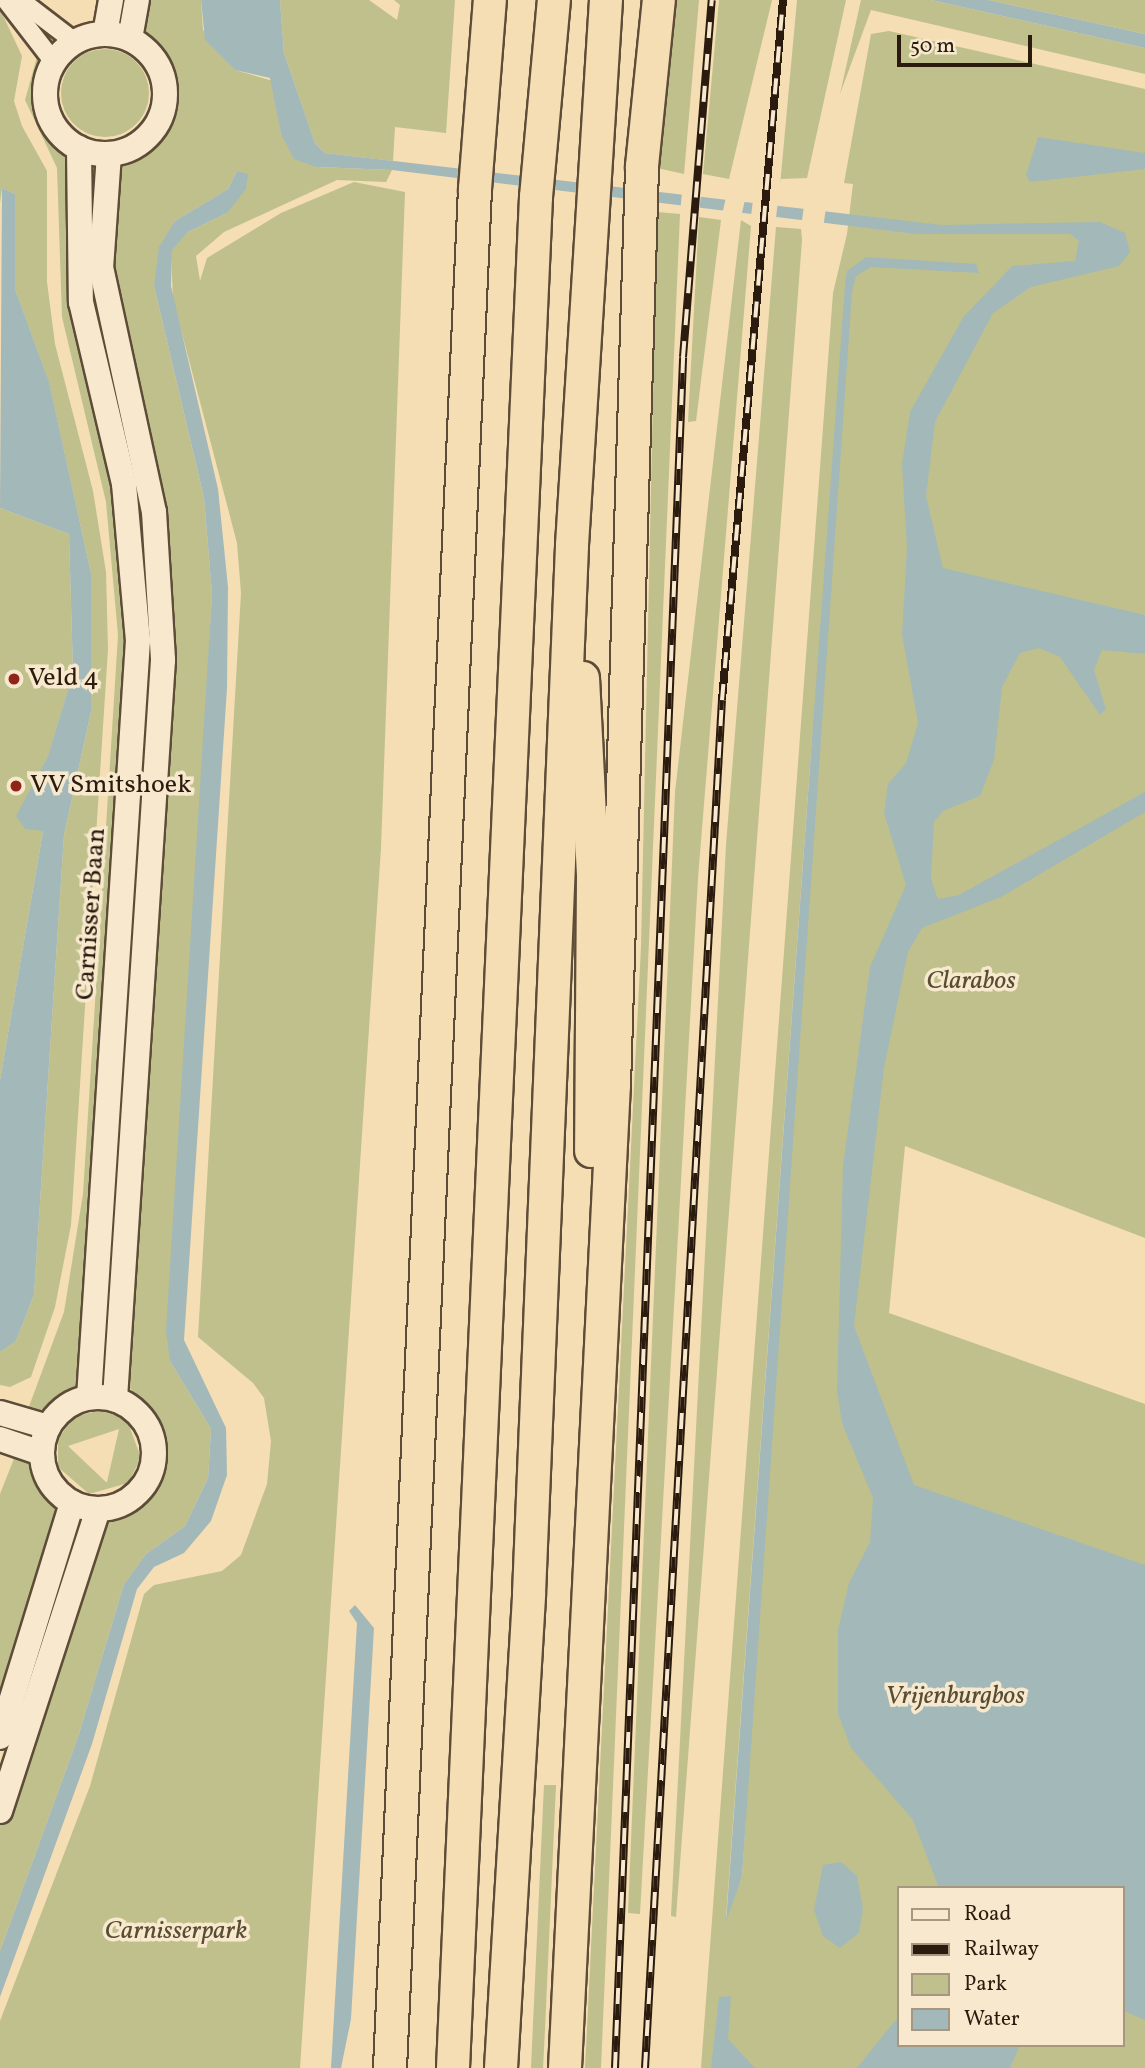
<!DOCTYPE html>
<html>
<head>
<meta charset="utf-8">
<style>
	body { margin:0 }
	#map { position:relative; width:1145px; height:2068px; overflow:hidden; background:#f5ddb4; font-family:Vollkorn,serif }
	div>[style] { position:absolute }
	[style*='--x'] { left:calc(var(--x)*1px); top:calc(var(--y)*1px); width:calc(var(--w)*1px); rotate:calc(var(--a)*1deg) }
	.green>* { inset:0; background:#bfc08b }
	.round { border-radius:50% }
	.water>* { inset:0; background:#a3b8b9 }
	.pier>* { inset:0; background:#f5ddb4; transform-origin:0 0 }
	.roads { filter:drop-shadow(2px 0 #5d4c38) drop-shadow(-2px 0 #5d4c38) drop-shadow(0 2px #5d4c38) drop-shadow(0 -2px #5d4c38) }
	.street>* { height:18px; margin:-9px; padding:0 9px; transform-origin:9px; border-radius:9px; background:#f8e9ce }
	.secondary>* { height:24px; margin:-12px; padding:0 12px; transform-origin:12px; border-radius:12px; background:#f8e9ce }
	.secondary>.ring { margin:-12px; padding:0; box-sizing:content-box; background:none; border:24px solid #f8e9ce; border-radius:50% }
	.highway>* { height:32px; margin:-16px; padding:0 16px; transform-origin:16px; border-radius:16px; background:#f5ddb4 }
	.rail>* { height:8px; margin-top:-4px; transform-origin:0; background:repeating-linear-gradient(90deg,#f8e9ce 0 16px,#2a1b0e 0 32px); box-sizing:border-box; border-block:2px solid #2a1b0e }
	.dots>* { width:19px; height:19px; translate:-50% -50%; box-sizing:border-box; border:4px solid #f8e9ce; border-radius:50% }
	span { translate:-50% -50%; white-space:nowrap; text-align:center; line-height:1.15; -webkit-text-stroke:7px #f8e9ce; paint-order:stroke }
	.poi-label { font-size:26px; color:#2a1b0e }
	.left { translate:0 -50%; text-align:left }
	.street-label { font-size:26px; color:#2a1b0e }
	.park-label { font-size:26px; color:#574d34; font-style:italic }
	.legend { position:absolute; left:897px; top:1886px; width:228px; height:161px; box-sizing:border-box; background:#f8e9ce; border:2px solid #a69781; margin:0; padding:9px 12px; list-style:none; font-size:21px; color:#2a1b0e }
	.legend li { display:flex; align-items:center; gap:14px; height:35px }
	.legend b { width:35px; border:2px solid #a69781 }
	.scale { position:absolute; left:897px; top:35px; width:135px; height:32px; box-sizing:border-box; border:4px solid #2a1b0e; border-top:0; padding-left:9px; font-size:21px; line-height:24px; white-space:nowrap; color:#2a1b0e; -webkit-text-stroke:5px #f8e9ce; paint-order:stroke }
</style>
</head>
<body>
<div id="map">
	<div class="green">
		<i style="clip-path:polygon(144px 0,201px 0,203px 30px,235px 70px,273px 81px,281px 134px,316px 167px,392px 170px,386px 182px,337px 180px,224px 232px,196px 256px,200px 281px,207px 258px,281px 213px,354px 182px,405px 192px,381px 848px,300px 2068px,0 2068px,0 2021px,90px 1786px,144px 1594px,154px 1585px,222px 1571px,241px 1555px,267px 1484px,271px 1441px,264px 1398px,253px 1383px,198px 1337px,241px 593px,237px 543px,173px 299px,171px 250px,188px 232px,227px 213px,237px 171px,228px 189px,175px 221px,154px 286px,204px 498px,212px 594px,170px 1361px,211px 1429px,208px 1478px,185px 1526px,146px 1554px,124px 1584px,78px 1737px,0 1951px,0 1824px,103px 1525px,147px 1501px,165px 1475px,168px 1452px,163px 1425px,129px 1387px,124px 1365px,170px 640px,113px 303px,110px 180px,122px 160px,156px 143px,176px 108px,170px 66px,145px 37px)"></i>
		<i style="clip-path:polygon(280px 0,369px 0,397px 20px,400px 5px,394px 0,455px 0,446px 133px,395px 127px,393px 161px,325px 153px,315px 143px,284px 53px)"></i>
		<i style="clip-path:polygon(677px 0,699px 0,684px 174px,657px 168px)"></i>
		<i style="clip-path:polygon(719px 0,772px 0,729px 179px,703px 174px)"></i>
		<i style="clip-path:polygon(797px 0,846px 0,807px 178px,781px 179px,780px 186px)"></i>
		<i style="clip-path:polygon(861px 0,931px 0,1145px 48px,1145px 74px,871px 10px,840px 94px)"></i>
		<i style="clip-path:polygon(988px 0,1145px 0,1145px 34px)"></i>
		<i style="clip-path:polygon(0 9px,22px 56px,14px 101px,22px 126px,47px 171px,47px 282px,55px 344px,93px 491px,106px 572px,108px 649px,71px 1225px,55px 1307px,31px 1377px,10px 1387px,0 1385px,0 1352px,16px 1341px,34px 1295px,64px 835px,91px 712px,91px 573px,49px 383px,15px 289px,15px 194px,2px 188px,0 203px)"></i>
		<i style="clip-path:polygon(evenodd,889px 31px,1145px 89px,1145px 1238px,905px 1146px,889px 1313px,1145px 1404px,1145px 2068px,701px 2068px,833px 293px,847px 234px,853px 184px,844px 183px,871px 34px,889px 31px,813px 725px,742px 1877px,726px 1919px,726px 1918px,813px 725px,889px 31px,898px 1888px,1122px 1888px,1122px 2045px,898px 2045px,898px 1888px)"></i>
		<i class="round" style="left:61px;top:49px;width:88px;height:88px"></i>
		<i style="clip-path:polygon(38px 53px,40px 110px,69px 152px,131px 580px,80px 1384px,38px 1412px,27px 1412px,64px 1312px,83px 1194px,118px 635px,106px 502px,62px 317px,57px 168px,25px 100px)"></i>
		<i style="clip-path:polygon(657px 212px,680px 214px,601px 2068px,585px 2068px,641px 947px)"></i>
		<i style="clip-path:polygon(699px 217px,721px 220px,696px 421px,688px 422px)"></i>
		<i style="clip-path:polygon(741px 220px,751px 226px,698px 878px,640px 1914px,628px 1913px,675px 792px)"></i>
		<i style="clip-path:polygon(776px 227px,801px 229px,802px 240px,676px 1917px,671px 1916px,726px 845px)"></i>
		<i style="clip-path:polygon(0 508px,69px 534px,73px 673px,48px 757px,17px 816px,43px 831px,0 1080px)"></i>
		<i style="clip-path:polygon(evenodd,101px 1410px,127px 1420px,141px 1458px,128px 1483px,89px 1494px,58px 1467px,58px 1439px,74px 1417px,101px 1410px,119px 1429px,107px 1482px,106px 1482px,68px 1446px,119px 1429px)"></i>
		<i style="clip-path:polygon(17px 1451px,35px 1467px,53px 1499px,57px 1521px,0 1713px,0 1494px)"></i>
		<i style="clip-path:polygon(544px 1785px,556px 1785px,545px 2029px,543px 2068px,531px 2068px)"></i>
	</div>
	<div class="water">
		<i style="clip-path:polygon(201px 0,280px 0,284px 53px,315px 143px,325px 153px,942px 225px,1100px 222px,1125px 233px,1130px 252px,1119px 266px,1031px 287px,993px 313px,935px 422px,926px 496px,943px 568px,1145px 615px,1145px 654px,1102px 650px,1094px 670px,1106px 709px,1100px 715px,1060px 657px,1039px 648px,1020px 653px,1002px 687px,994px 760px,980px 796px,943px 811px,934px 822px,931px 879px,938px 899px,959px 895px,1145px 792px,1145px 812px,1001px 897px,922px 928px,908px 952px,884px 1068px,854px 1326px,914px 1485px,1145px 1565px,1145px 2020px,1122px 2010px,1122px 1888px,939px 1888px,913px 1820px,851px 1748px,838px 1714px,838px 1630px,849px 1583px,870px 1542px,873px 1498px,842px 1423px,837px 1391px,843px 1166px,870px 967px,906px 885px,884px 813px,888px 784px,906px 763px,918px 723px,902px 634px,907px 548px,902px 464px,910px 412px,964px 316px,1000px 279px,1012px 266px,1075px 261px,1079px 241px,1070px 234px,916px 234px,392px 170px,316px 167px,294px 159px,281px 134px,270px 78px,235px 70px,205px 40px)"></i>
		<i style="clip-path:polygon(931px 0,988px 0,1145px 34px,1145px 48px)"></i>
		<i style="clip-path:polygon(1038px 137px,1145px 153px,1145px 169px,1030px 182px,1026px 175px)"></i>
		<i style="clip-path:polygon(237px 171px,248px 174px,246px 189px,227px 213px,188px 232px,172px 250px,171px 286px,218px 489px,228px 587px,227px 688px,184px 1340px,226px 1428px,227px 1475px,211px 1521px,184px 1553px,154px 1567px,137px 1589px,92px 1744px,0 1997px,0 1951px,78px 1737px,124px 1584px,146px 1554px,185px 1526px,208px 1478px,211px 1429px,170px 1361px,166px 1331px,212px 594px,204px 498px,154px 286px,159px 247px,175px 221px,228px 189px)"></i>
		<i style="clip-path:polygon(2px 188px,15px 194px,15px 289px,49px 382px,91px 573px,91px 712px,64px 835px,34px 1295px,16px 1341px,0 1352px,0 1080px,43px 831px,25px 829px,16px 816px,48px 756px,73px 673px,69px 534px,0 508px)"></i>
		<i style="clip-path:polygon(866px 257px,976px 264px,979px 273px,871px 267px,856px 276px,852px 292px,742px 1877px,726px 1922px,845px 285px,847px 271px)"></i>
		<i style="clip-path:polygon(355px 1605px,374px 1628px,351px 2019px,341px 2068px,331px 2068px,357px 1623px,349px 1611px)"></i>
		<i style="clip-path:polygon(841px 1862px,857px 1876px,863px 1909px,859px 1933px,840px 1948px,823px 1936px,814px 1910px,823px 1865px)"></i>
		<i style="clip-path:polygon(731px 1996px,728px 2039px,755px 2068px,711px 2068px,719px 1997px)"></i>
		<i style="clip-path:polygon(898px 2017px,898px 2045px,1020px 2045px,1010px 2068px,857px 2068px)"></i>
	</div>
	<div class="pier">
		<i style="left:682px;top:193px;width:19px;height:17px;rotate:6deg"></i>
		<i style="clip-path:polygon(726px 197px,745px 200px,741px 217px,722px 215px)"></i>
		<i style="left:753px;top:200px;width:25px;height:18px;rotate:7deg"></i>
		<i style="left:804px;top:206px;width:22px;height:18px;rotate:8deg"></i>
	</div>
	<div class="roads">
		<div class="street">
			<i style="--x:6;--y:0;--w:78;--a:52.3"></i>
			<i style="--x:20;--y:0;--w:69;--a:37.4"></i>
		</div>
		<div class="secondary">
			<i style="--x:105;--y:34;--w:35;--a:-80"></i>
			<i class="ring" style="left:45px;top:34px;width:96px;height:96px"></i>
			<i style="--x:130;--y:39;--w:40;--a:-80"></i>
			<i style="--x:79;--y:148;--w:154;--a:89.3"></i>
			<i style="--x:81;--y:302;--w:187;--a:76.7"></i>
			<i style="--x:124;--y:484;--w:157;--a:84.9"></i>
			<i style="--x:138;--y:640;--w:759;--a:93.7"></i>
			<i style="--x:109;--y:154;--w:113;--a:94"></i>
			<i style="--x:101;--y:267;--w:251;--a:77.8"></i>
			<i style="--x:154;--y:512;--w:148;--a:86.5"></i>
			<i style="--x:163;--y:660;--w:741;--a:93.72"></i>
			<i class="ring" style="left:42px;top:1397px;width:88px;height:88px"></i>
			<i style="--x:0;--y:1413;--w:50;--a:16.3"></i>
			<i style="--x:0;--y:1439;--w:43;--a:18.9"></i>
			<i style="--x:0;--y:1737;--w:245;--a:-72.9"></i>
			<i style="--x:0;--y:1811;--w:317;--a:-72"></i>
		</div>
		<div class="highway">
			<i style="--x:583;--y:678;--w:199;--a:87.1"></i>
			<i style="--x:593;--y:877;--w:274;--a:90.4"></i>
			<i style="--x:390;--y:2068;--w:1881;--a:-87.41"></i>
			<i style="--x:475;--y:189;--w:190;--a:-85.5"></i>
			<i style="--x:453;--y:2068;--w:1873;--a:-87.46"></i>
			<i style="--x:536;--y:197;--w:198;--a:-84.8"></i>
			<i style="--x:501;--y:2068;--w:475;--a:-86.6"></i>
			<i style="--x:529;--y:1594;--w:1050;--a:-87.65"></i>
			<i style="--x:572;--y:545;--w:546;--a:-86.43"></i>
			<i style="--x:565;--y:2068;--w:984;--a:-87.15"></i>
			<i style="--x:614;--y:1085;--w:919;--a:-88.25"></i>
			<i style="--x:642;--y:166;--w:167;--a:-84.2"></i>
		</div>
	</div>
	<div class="rail">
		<i style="--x:615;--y:2068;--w:1712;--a:-87.72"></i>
		<i style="--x:683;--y:357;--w:358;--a:-85.4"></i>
		<i style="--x:645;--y:2068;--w:1370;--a:-86.78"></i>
		<i style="--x:722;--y:700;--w:703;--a:-85.02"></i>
	</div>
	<div class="dots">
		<i style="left:14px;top:679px;background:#8f2418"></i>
		<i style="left:16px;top:786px;background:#8f2418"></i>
	</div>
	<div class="poi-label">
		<span class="left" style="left:28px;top:679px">Veld 4</span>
		<span class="left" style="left:30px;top:786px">VV Smitshoek</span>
	</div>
	<div class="street-label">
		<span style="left:92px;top:914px;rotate:-86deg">Carnisser Baan</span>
	</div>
	<div class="park-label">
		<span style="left:971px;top:982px">Clarabos</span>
		<span style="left:955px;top:1697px">Vrijenburgbos</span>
		<span style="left:176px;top:1932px">Carnisserpark</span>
	</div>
	<ul class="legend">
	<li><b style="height:9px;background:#f8e9ce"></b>Road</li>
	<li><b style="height:9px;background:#2a1b0e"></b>Railway</li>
	<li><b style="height:19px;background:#bfc08b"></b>Park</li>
	<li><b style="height:19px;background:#a3b8b9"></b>Water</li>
	</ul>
	<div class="scale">50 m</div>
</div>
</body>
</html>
